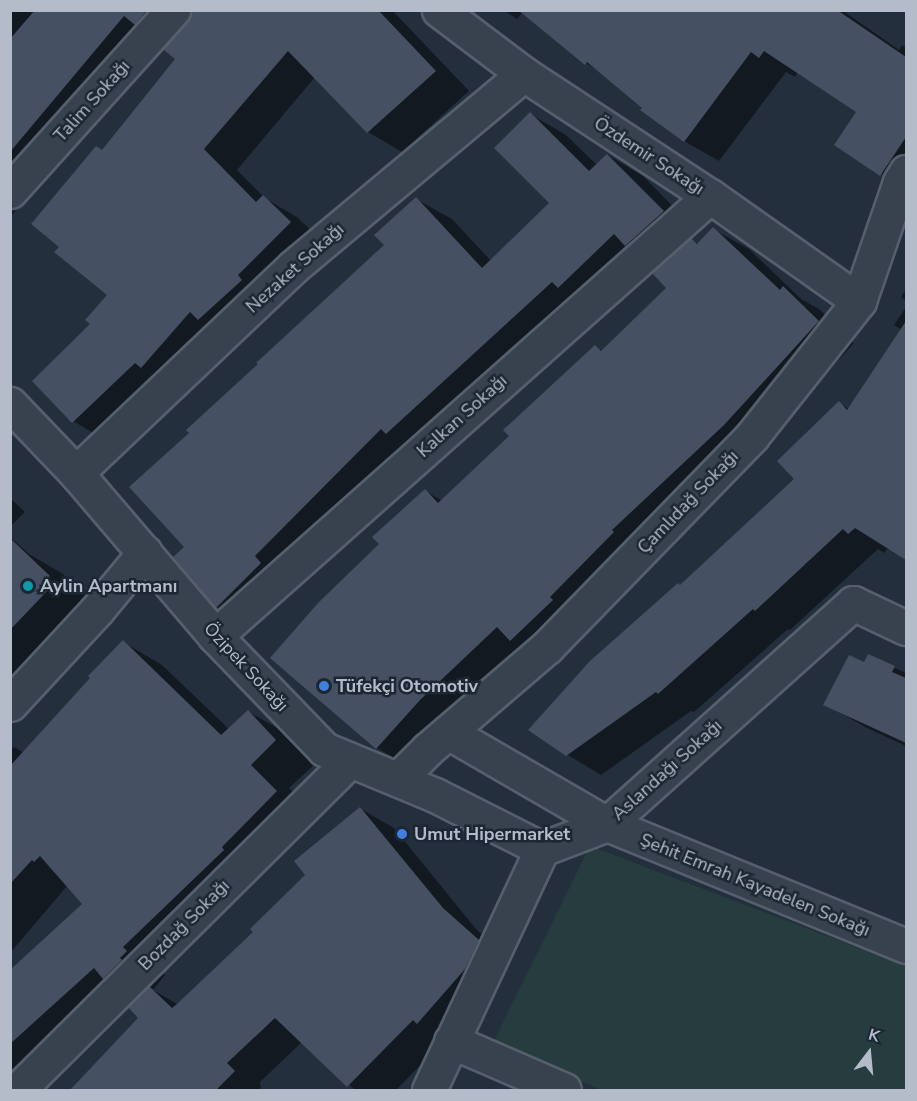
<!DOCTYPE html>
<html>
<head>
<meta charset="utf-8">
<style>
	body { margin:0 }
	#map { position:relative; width:917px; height:1101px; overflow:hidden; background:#242f3e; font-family:"Nunito Sans",sans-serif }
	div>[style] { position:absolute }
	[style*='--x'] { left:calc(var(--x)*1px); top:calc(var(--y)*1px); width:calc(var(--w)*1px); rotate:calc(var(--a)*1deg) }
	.green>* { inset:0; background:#263c3f }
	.shadow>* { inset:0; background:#0007 }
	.building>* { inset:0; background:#455162 }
	.roads { filter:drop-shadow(2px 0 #565f6c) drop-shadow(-2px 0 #565f6c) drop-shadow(0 2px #565f6c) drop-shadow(0 -2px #565f6c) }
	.minor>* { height:33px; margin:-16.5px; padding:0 16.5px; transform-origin:16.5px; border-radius:16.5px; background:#38414e }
	.dots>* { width:16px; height:16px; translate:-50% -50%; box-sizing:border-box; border:3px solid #1d2633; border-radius:50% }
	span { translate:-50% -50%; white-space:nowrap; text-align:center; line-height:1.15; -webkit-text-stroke:5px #1d2633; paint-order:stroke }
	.street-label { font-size:18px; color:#b4bcc9 }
	.poi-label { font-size:18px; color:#b4bcc9; font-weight:700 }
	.left { translate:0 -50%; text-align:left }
	.frame { position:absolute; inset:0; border:12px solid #b4bcc9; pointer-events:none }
	.north { position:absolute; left:839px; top:1023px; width:60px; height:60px; -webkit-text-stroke:4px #1d2633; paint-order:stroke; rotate:16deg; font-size:16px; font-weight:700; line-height:24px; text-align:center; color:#b4bcc9 }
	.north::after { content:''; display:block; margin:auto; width:21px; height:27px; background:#b4bcc9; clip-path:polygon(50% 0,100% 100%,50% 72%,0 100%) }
</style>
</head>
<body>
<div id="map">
	<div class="green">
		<i style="clip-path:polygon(590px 846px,906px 966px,906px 1090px,601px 1090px,493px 1043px)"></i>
	</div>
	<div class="shadow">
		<i style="clip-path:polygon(10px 10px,392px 10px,469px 91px,402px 152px,368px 132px,315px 77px,237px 170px,266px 199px,297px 217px,324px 243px,107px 441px,73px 421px,93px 324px,109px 295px,61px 247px,103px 151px,177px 58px,170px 43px,160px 37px,51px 156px,13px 214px,10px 214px)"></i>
		<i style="clip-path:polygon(503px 10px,842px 10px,899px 50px,902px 45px,906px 48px,906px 189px,836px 144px,858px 112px,798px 72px,795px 77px,786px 72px,719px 161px,684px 141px,602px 73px,586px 63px,522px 13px,517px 19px)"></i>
		<i style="clip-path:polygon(530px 114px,566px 135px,597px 165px,608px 155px,643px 176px,699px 233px,691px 240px,699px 244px,713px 229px,749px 249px,801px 299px,819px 309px,854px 343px,760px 445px,413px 769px,377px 748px,273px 658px,381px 544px,425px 491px,443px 501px,511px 436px,595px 347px,603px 351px,668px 288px,662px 266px,647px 257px,253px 628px,217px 607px,175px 557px,186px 547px,191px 433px,386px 245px,416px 199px,452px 219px,491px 261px,551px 203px)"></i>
		<i style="clip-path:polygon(906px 289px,906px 301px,901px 297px)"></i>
		<i style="clip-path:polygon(906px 307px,906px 558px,889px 547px,884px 553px,878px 549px,790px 630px,788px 629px,694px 712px,691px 711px,601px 775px,566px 754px,681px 587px,796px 479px,839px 403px,849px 409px,902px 330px,894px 325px)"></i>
		<i style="clip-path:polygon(10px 498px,25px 512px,10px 527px)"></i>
		<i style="clip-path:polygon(10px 537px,29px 554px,63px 574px,91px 601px,10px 688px)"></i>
		<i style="clip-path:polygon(123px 642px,162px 665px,229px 729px,249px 712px,288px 734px,315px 764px,289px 788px,316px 815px,260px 870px,263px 873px,161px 970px,165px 975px,153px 990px,179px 1005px,255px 932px,307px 875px,361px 809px,394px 828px,476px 929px,511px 960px,498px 988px,451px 1042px,446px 1039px,396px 1090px,355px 1090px,302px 1042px,260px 1082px,261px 1090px,72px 1090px,140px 1018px,139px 998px,130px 993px,10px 1090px,10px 972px,84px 904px,68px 885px,10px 953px,10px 751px,14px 747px,24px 753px)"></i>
		<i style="clip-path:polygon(868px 656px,906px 673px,906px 746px,867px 728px,825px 704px,865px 664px)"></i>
	</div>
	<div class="building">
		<i style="clip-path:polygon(35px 10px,147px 10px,135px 25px,124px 16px,10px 152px,10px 39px)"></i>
		<i style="clip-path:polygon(191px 10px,378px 10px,436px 71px,367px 133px,288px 51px,204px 149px,256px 202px,263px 195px,291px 222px,238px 275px,242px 280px,198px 320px,190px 312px,141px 368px,135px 363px,72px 423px,32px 381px,90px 324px,85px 320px,107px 295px,54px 252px,59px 247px,31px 224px,96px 146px,102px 150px,175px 59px,163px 49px,187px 23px)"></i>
		<i style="clip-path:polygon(518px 10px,837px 10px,906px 57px,906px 137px,880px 176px,834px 145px,856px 112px,764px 51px,759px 58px,751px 52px,684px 142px,640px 110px,642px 108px,587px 62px,585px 65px)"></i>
		<i style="clip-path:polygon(530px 112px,589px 171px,607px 154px,664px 211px,625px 246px,614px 234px,558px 288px,552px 282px,386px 434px,381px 429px,255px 556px,261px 563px,216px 608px,173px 557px,184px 547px,129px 487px,189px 433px,186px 430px,258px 364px,256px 363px,384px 245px,374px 235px,416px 197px,482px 268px,549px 203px,494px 148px)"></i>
		<i style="clip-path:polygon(713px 227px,780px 290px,783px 286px,819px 321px,724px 425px,612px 530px,614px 532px,550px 597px,553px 600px,510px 641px,497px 627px,420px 700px,376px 749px,270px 658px,318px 603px,379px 544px,372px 537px,425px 489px,438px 503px,509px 436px,503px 430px,595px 345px,601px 351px,666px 288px,652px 273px,691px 238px,697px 244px)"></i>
		<i style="clip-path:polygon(906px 321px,906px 560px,855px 528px,848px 534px,843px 529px,755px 611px,753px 609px,658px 694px,656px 692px,566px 756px,528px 730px,590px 661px,678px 583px,680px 585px,794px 479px,777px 461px,839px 401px,847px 410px)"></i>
		<i style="clip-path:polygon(10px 538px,50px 576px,43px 583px,49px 589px,10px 630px)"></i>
		<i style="clip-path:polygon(123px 640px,221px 735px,248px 710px,276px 740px,251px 765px,277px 791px,222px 847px,224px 850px,123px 947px,127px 951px,120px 958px,122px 960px,103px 979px,94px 968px,10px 1044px,10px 970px,82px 904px,40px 856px,34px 862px,32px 860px,10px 884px,10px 766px,90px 678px,88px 676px)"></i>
		<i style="clip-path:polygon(868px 654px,895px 666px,892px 672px,906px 678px,906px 743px,823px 705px,849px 655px,864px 662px)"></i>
		<i style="clip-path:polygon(360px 807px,443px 908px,479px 940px,465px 969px,417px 1024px,413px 1020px,347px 1087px,275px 1018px,227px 1063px,235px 1071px,216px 1090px,70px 1090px,138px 1018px,128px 1007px,149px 986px,172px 1008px,177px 1004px,253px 932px,250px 929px,305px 875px,294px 861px)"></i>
	</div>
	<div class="roads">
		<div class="minor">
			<i style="--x:439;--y:10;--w:106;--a:37"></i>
			<i style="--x:524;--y:74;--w:222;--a:33.3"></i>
			<i style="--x:710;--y:196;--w:182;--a:35.2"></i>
			<i style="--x:10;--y:191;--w:244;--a:-48"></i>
			<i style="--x:10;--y:404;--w:95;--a:46.3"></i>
			<i style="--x:76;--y:473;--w:214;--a:49.5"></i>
			<i style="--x:215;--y:636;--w:157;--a:46"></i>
			<i style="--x:324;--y:749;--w:120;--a:22.5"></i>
			<i style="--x:435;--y:795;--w:120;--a:26.8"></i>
			<i style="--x:76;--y:473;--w:299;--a:-43.5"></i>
			<i style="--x:293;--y:267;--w:301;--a:-39.9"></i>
			<i style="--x:215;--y:636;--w:662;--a:-41.63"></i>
			<i style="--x:10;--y:704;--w:128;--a:-47.2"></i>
			<i style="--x:97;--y:610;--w:75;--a:-50.4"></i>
			<i style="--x:448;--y:732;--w:184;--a:30.1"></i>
			<i style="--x:607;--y:824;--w:323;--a:22.2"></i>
			<i style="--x:398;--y:779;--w:42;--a:-45"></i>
			<i style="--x:428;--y:749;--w:157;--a:-40.6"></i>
			<i style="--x:547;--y:647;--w:294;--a:-45.8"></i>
			<i style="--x:752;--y:436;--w:172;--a:-51.6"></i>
			<i style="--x:859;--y:301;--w:126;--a:-71"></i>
			<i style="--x:900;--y:182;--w:12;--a:-59"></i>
			<i style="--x:451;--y:1041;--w:123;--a:23.4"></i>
			<i style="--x:18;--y:1090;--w:468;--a:-44.8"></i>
			<i style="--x:429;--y:1090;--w:266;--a:-64.9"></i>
			<i style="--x:542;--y:849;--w:70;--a:-21"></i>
			<i style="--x:607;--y:824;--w:331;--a:-41.9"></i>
			<i style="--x:853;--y:603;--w:59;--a:25.3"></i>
		</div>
	</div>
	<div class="dots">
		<i style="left:28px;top:586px;background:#0f9aa8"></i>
		<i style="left:324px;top:686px;background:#3f7fe0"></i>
		<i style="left:402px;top:834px;background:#3f7fe0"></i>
	</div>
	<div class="street-label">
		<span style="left:92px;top:101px;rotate:-48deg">Talim Sokağı</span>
		<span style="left:649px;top:156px;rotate:33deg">Özdemir Sokağı</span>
		<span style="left:295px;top:268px;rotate:-42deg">Nezaket Sokağı</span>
		<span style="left:462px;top:416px;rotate:-42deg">Kalkan Sokağı</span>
		<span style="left:688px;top:502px;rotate:-46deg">Çamlıdağ Sokağı</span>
		<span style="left:246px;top:667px;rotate:47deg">Özipek Sokağı</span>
		<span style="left:667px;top:770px;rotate:-42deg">Aslandağı Sokağı</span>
		<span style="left:755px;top:885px;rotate:22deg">Şehit Emrah Kayadelen Sokağı</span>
		<span style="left:184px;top:925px;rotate:-45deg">Bozdağ Sokağı</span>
	</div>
	<div class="poi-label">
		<span class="left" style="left:40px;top:586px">Aylin Apartmanı</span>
		<span class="left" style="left:336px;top:686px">Tüfekçi Otomotiv</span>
		<span class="left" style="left:414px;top:834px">Umut Hipermarket</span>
	</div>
	<div class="frame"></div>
	<div class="north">K</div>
</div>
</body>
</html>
